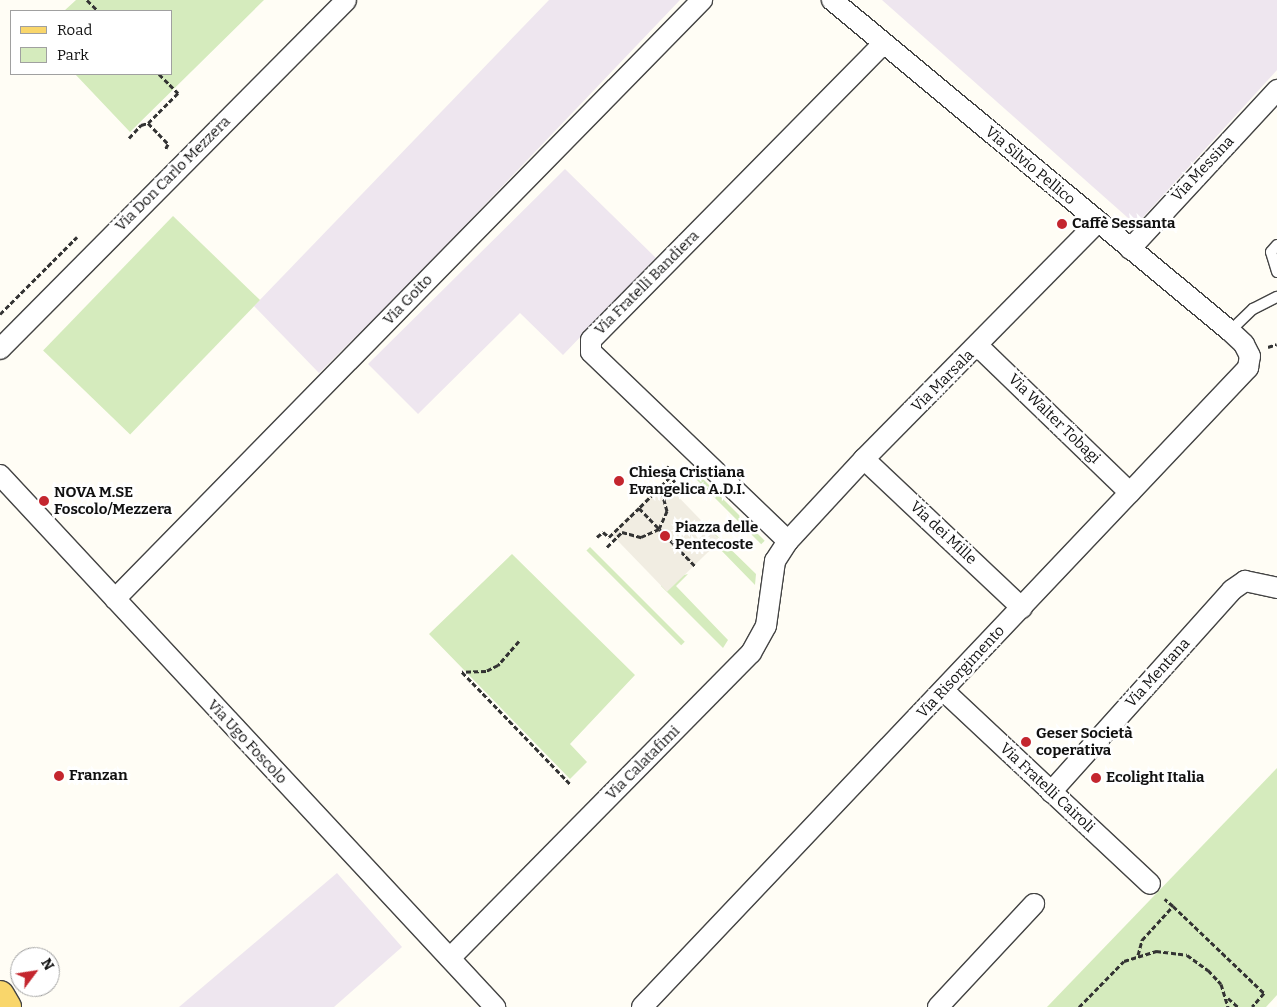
<!DOCTYPE html>
<html>
<head>
<meta charset="utf-8">
<style>
	body { margin:0 }
	#map { position:relative; width:1277px; height:1007px; overflow:hidden; background:#fffdf5; font-family:Bitter,serif }
	div>[style] { position:absolute }
	[style*='--x'] { left:calc(var(--x)*1px); top:calc(var(--y)*1px); width:calc(var(--w)*1px); rotate:calc(var(--a)*1deg) }
	.industrial>* { inset:0; background:#eee6ef }
	.green>* { inset:0; background:#d5ebbd; transform-origin:0 0 }
	.plaza>* { inset:0; background:#f1ede2; transform-origin:0 0 }
	.path>* { height:3px; margin-top:-1.5px; transform-origin:0; background:repeating-linear-gradient(90deg,#333 0 5px,transparent 0 7.5px) }
	.roads { filter:drop-shadow(1px 0 #444) drop-shadow(-1px 0 #444) drop-shadow(0 1px #444) drop-shadow(0 -1px #444) }
	.service>* { height:10px; margin:-5px; padding:0 5px; transform-origin:5px; border-radius:5px; background:#fff }
	.minor>* { height:20px; margin:-10px; padding:0 10px; transform-origin:10px; border-radius:10px; background:#fff }
	.primary>* { height:28px; margin:-14px; padding:0 14px; transform-origin:14px; border-radius:14px; background:#f9d66b }
	.dots>* { width:14px; height:14px; translate:-50% -50%; box-sizing:border-box; border:2px solid #fff; border-radius:50% }
	span { translate:-50% -50%; white-space:nowrap; text-align:center; line-height:1.15; -webkit-text-stroke:5px #fff; paint-order:stroke }
	.street-label { font-size:15px; color:#111 }
	.poi-label { font-size:15px; color:#111; font-weight:700 }
	.left { translate:0 -50%; text-align:left }
	.legend { position:absolute; left:10px; top:10px; width:162px; height:65px; box-sizing:border-box; background:#fff; border:1px solid #a0a0a0; margin:0; padding:6px 9px; list-style:none; font-size:15px; color:#111 }
	.legend li { display:flex; align-items:center; gap:10px; height:25px }
	.legend b { width:25px; border:1px solid #a0a0a0 }
	.north { position:absolute; left:10px; top:947px; width:50px; height:50px; box-sizing:border-box; background:#fff; border:1px solid #a0a0a0; border-radius:50%; rotate:59deg; font-size:14px; font-weight:700; line-height:20px; text-align:center; color:#111 }
	.north::after { content:''; display:block; margin:auto; width:18px; height:22px; background:#c4262e; clip-path:polygon(50% 0,100% 100%,50% 72%,0 100%) }
</style>
</head>
<body>
<div id="map">
	<div class="industrial">
		<i style="clip-path:polygon(549px 0,680px 0,412px 281px,319px 373px,254px 306px)"></i>
		<i style="clip-path:polygon(882px 0,1277px 0,1277px 70px,1136px 225px)"></i>
		<i style="clip-path:polygon(565px 169px,656px 258px,563px 355px,520px 313px,418px 414px,368px 364px)"></i>
		<i style="clip-path:polygon(337px 873px,402px 947px,334px 1007px,179px 1007px)"></i>
	</div>
	<div class="green">
		<i style="clip-path:polygon(76px 0,264px 0,130px 132px,75px 74px,171px 74px,171px 11px,64px 11px)"></i>
		<i style="left:173px;top:216px;width:121px;height:187px;rotate:44deg"></i>
		<i style="left:694px;top:470px;width:100px;height:5px;rotate:45deg"></i>
		<i style="clip-path:polygon(672px 524px,713px 532px,756px 574px,755px 585px,716px 545px)"></i>
		<i style="left:590px;top:547px;width:134px;height:5px;rotate:45deg"></i>
		<i style="clip-path:polygon(512px 554px,635px 675px,570px 744px,587px 762px,570px 779px,429px 634px)"></i>
		<i style="clip-path:polygon(688px 574px,676px 586px,728px 640px,723px 648px,661px 586px,661px 581px)"></i>
		<i style="clip-path:polygon(1277px 768px,1277px 995px,1266px 1007px,1047px 1007px)"></i>
	</div>
	<div class="plaza">
		<i style="left:664px;top:482px;width:81px;height:74px;rotate:46deg"></i>
	</div>
	<div class="path">
		<i style="--x:87;--y:0;--w:16;--a:45"></i>
		<i style="--x:159;--y:74;--w:27;--a:45"></i>
		<i style="--x:178;--y:93;--w:42;--a:135"></i>
		<i style="--x:148;--y:123;--w:29;--a:46"></i>
		<i style="--x:168;--y:144;--w:7;--a:117"></i>
		<i style="--x:129;--y:138;--w:18;--a:-47"></i>
		<i style="--x:141;--y:125;--w:7;--a:-16"></i>
		<i style="--x:0;--y:314;--w:109;--a:-45"></i>
		<i style="--x:1268;--y:347;--w:9;--a:-18"></i>
		<i style="--x:669;--y:466;--w:7;--a:135"></i>
		<i style="--x:664;--y:471;--w:8;--a:45"></i>
		<i style="--x:670;--y:477;--w:44;--a:135"></i>
		<i style="--x:639;--y:508;--w:81;--a:46"></i>
		<i style="--x:597;--y:537;--w:8;--a:-40"></i>
		<i style="--x:603;--y:532;--w:8;--a:40"></i>
		<i style="--x:609;--y:537;--w:42;--a:-44"></i>
		<i style="--x:607;--y:547;--w:21;--a:-45"></i>
		<i style="--x:622;--y:532;--w:20;--a:15"></i>
		<i style="--x:641;--y:537;--w:20;--a:-24"></i>
		<i style="--x:659;--y:529;--w:20;--a:-66"></i>
		<i style="--x:667;--y:511;--w:20;--a:-105"></i>
		<i style="--x:662;--y:492;--w:22;--a:-43"></i>
		<i style="--x:519;--y:641;--w:32;--a:131"></i>
		<i style="--x:498;--y:665;--w:13;--a:153"></i>
		<i style="--x:486;--y:671;--w:24;--a:178"></i>
		<i style="--x:462;--y:672;--w:156;--a:46"></i>
		<i style="--x:1173;--y:906;--w:126;--a:43.7"></i>
		<i style="--x:1264;--y:993;--w:18;--a:131"></i>
		<i style="--x:1138;--y:955;--w:16;--a:-75"></i>
		<i style="--x:1142;--y:940;--w:46;--a:-47.6"></i>
		<i style="--x:1173;--y:906;--w:11;--a:-139"></i>
		<i style="--x:1228;--y:998;--w:13;--a:42"></i>
		<i style="--x:1079;--y:1007;--w:64;--a:-45.6"></i>
		<i style="--x:1124;--y:961;--w:34;--a:-17"></i>
		<i style="--x:1156;--y:951;--w:31;--a:7"></i>
		<i style="--x:1187;--y:955;--w:26;--a:36"></i>
		<i style="--x:1208;--y:970;--w:19;--a:47"></i>
		<i style="--x:1221;--y:984;--w:24;--a:73"></i>
	</div>
	<div class="roads">
		<div class="service">
			<i style="--x:1277;--y:245;--w:9;--a:131"></i>
			<i style="--x:1271;--y:252;--w:21;--a:73"></i>
			<i style="--x:1230;--y:331;--w:32;--a:-44"></i>
			<i style="--x:1253;--y:309;--w:27;--a:-27"></i>
		</div>
		<div class="minor">
			<i style="--x:1130;--y:249;--w:217;--a:-47.2"></i>
			<i style="--x:978;--y:346;--w:211;--a:44"></i>
			<i style="--x:0;--y:349;--w:491;--a:-45.2"></i>
			<i style="--x:864;--y:459;--w:217;--a:43.3"></i>
			<i style="--x:0;--y:475;--w:727;--a:47.06"></i>
			<i style="--x:788;--y:541;--w:273;--a:-136.2"></i>
			<i style="--x:591;--y:352;--w:12;--a:-90"></i>
			<i style="--x:591;--y:340;--w:416;--a:-45.4"></i>
			<i style="--x:115;--y:599;--w:839;--a:-45.58"></i>
			<i style="--x:944;--y:691;--w:282;--a:43.1"></i>
			<i style="--x:1051;--y:792;--w:271;--a:-48.1"></i>
			<i style="--x:1232;--y:590;--w:16;--a:-35"></i>
			<i style="--x:1245;--y:581;--w:33;--a:12"></i>
			<i style="--x:450;--y:958;--w:429;--a:-45.4"></i>
			<i style="--x:751;--y:653;--w:31;--a:-61"></i>
			<i style="--x:766;--y:626;--w:66;--a:-82.1"></i>
			<i style="--x:775;--y:561;--w:24;--a:-57"></i>
			<i style="--x:788;--y:541;--w:112;--a:-47.2"></i>
			<i style="--x:864;--y:459;--w:333;--a:-45.4"></i>
			<i style="--x:642;--y:1007;--w:881;--a:-46.52"></i>
			<i style="--x:1248;--y:368;--w:12;--a:-81"></i>
			<i style="--x:1250;--y:356;--w:13;--a:-117"></i>
			<i style="--x:1244;--y:344;--w:19;--a:-137"></i>
			<i style="--x:1230;--y:331;--w:518;--a:-140.25"></i>
			<i style="--x:938;--y:1007;--w:141;--a:-47"></i>
		</div>
		<div class="primary">
			<i style="--x:0;--y:995;--w:14;--a:60"></i>
		</div>
	</div>
	<div class="dots">
		<i style="left:1062px;top:224px;background:#c4262e"></i>
		<i style="left:619px;top:481px;background:#c4262e"></i>
		<i style="left:44px;top:501px;background:#c4262e"></i>
		<i style="left:665px;top:536px;background:#c4262e"></i>
		<i style="left:1026px;top:742px;background:#c4262e"></i>
		<i style="left:59px;top:776px;background:#c4262e"></i>
		<i style="left:1096px;top:778px;background:#c4262e"></i>
	</div>
	<div class="street-label">
		<span style="left:1030px;top:166px;rotate:40deg">Via Silvio Pellico</span>
		<span style="left:1203px;top:169px;rotate:-47deg">Via Messina</span>
		<span style="left:173px;top:174px;rotate:-45deg">Via Don Carlo Mezzera</span>
		<span style="left:647px;top:283px;rotate:-45deg">Via Fratelli Bandiera</span>
		<span style="left:408px;top:300px;rotate:-46deg">Via Goito</span>
		<span style="left:943px;top:381px;rotate:-45deg">Via Marsala</span>
		<span style="left:1054px;top:419px;rotate:44deg">Via Walter Tobagi</span>
		<span style="left:943px;top:533px;rotate:43deg">Via dei Mille</span>
		<span style="left:961px;top:672px;rotate:-47deg">Via Risorgimento</span>
		<span style="left:1158px;top:673px;rotate:-48deg">Via Mentana</span>
		<span style="left:247px;top:742px;rotate:47deg">Via Ugo Foscolo</span>
		<span style="left:643px;top:763px;rotate:-45deg">Via Calatafimi</span>
		<span style="left:1047px;top:788px;rotate:43deg">Via Fratelli Cairoli</span>
	</div>
	<div class="poi-label">
		<span class="left" style="left:1072px;top:224px">Caffè Sessanta</span>
		<span class="left" style="left:629px;top:481px">Chiesa Cristiana<br>Evangelica A.D.I.</span>
		<span class="left" style="left:54px;top:501px">NOVA M.SE<br>Foscolo/Mezzera</span>
		<span class="left" style="left:675px;top:536px">Piazza delle<br>Pentecoste</span>
		<span class="left" style="left:1036px;top:742px">Geser Società<br>coperativa</span>
		<span class="left" style="left:69px;top:776px">Franzan</span>
		<span class="left" style="left:1106px;top:778px">Ecolight Italia</span>
	</div>
	<ul class="legend">
	<li><b style="height:6px;background:#f9d66b"></b>Road</li>
	<li><b style="height:14px;background:#d5ebbd"></b>Park</li>
	</ul>
	<div class="north">N</div>
</div>
</body>
</html>
